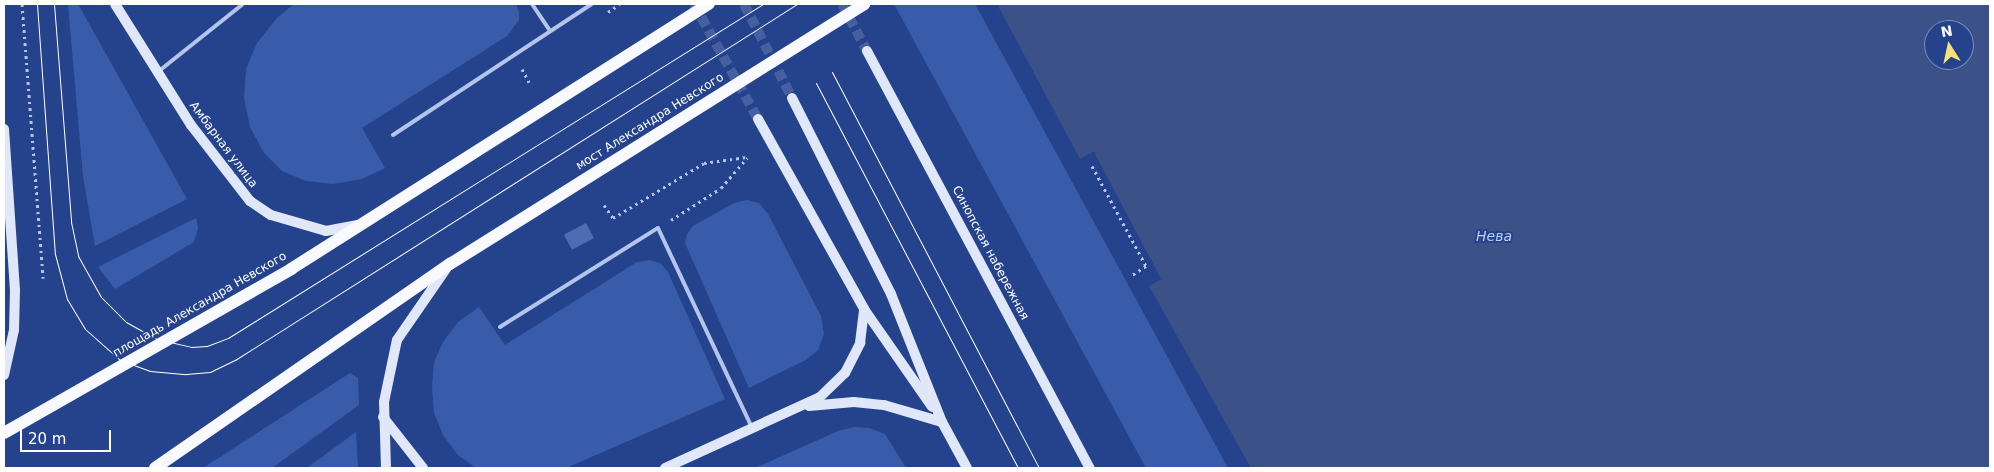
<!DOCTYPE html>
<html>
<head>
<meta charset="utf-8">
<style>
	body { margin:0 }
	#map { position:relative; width:1994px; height:472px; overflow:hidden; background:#25438d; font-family:"DejaVu Sans",sans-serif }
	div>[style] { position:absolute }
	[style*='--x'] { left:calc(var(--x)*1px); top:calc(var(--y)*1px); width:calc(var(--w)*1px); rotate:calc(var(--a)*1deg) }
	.green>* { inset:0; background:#395caa }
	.water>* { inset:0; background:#3b5188 }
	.pier>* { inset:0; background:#25438d }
	.building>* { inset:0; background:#4d6cb4; transform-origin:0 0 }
	.secondary-tunnel>* { height:10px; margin-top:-5px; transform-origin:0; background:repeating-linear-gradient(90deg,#465f9e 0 10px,transparent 0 15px) }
	.path>* { height:3px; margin-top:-1.5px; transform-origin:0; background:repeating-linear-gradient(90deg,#b4c5eb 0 2.5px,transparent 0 6.5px) }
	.lane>* { height:4px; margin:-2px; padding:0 2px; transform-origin:2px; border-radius:2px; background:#b4c5eb }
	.secondary>* { height:10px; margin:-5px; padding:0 5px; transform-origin:5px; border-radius:5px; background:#dfe7f9 }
	.primary>* { height:12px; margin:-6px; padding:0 6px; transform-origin:6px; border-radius:6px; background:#f9faff }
	.tram>* { height:1px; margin:-0.5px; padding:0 0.5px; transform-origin:0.5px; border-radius:0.5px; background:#fff }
	span { translate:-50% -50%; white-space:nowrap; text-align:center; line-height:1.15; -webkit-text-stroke:4px #25438d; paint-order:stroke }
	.street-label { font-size:12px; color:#fff }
	.water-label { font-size:14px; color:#c0d0f2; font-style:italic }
	.frame { position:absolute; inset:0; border:5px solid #fff; pointer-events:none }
	.north { position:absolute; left:1924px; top:20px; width:50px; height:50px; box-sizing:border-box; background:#25438d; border:1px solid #7c8ebb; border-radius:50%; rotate:350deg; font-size:14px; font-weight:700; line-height:20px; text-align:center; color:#fff }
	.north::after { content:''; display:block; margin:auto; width:18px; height:22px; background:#f5e378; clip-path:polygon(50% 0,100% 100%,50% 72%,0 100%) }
	.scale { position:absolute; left:20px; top:430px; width:91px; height:22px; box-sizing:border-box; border:2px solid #fff; border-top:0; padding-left:6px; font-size:15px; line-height:18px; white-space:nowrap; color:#fff; -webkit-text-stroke:4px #25438d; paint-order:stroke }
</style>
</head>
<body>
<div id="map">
	<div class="green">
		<i style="clip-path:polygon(68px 4px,78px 4px,187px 199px,95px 246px,83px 176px)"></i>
		<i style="clip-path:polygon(294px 4px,516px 4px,519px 12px,519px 20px,507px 36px,362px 128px,385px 168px,362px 179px,333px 184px,306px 181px,282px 171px,264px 153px,250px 127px,244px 98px,246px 69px,257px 43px,277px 18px)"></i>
		<i style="clip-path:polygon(894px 4px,975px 4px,1228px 468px,1146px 468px)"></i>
		<i style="clip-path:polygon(747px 200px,759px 203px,768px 214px,821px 316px,824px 334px,818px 350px,806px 360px,749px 388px,685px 243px,687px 234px,693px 226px,734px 203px)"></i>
		<i style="clip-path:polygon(196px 218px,198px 228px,194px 242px,115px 289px,98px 267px)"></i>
		<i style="clip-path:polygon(649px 260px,660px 263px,668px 272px,725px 399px,566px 468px,476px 468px,458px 455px,443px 435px,434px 413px,432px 387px,434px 362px,443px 342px,458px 322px,479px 307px,505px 345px,637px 262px)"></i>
		<i style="clip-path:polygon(350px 373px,358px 378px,359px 405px,272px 468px,203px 468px)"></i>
		<i style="clip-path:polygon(854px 427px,869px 428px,885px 434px,906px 468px,755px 468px,838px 431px)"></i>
		<i style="clip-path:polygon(356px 432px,358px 468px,307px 468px)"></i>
	</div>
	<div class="water">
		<i style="clip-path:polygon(evenodd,997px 4px,1990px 4px,1990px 468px,1251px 468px,1149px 286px,1161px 279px,1094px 152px,1080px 159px,997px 4px,1934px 30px,1964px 30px,1964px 60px,1934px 60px,1934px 30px)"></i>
	</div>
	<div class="pier">
		<i style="clip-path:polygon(1093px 152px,1161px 279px,1149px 286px,1158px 278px,1092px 155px,1080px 159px)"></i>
	</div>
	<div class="building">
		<i style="left:586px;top:223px;width:17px;height:25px;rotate:62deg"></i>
	</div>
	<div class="secondary-tunnel">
		<i style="--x:694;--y:4;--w:132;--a:60.9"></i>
		<i style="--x:744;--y:4;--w:106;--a:62.9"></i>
		<i style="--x:842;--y:4;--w:53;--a:62"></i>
	</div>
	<div class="path">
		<i style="--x:22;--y:4;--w:275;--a:85.6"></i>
		<i style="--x:608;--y:12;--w:14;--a:-34"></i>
		<i style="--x:522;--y:69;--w:15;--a:62"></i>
		<i style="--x:1092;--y:166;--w:114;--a:61.6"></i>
		<i style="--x:1146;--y:266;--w:17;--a:147"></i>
		<i style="--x:604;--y:205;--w:16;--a:55"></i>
		<i style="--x:613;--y:218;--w:106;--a:-31.1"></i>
		<i style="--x:704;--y:163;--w:43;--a:-7.9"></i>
		<i style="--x:671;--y:220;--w:59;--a:-32.6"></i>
		<i style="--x:721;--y:188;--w:40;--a:-49"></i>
	</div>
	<div class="lane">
		<i style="--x:532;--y:4;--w:32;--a:56"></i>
		<i style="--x:159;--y:71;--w:107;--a:-38.6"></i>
		<i style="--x:393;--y:135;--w:238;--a:-33.4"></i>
		<i style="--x:500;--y:327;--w:186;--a:-32.1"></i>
		<i style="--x:658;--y:228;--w:219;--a:64.8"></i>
	</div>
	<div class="secondary">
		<i style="--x:115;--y:4;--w:143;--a:57.9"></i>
		<i style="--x:191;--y:125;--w:96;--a:52.2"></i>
		<i style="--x:250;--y:201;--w:25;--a:34"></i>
		<i style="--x:271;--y:215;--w:57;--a:16.2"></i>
		<i style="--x:326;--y:231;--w:31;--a:-11"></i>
		<i style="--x:867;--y:51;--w:473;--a:61.9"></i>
		<i style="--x:792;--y:98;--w:220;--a:63.2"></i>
		<i style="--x:891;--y:294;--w:138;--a:68.3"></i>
		<i style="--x:942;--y:422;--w:52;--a:61.5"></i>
		<i style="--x:758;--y:119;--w:218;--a:60.8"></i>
		<i style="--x:864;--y:309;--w:119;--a:55.2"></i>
		<i style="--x:4;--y:129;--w:161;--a:86.1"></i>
		<i style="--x:15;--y:290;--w:40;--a:91.4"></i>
		<i style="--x:14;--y:330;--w:46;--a:102.5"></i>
		<i style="--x:809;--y:406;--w:45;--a:-5.1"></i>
		<i style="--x:854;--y:402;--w:30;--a:6"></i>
		<i style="--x:884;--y:405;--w:60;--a:16.3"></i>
		<i style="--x:383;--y:417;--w:65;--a:51.9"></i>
		<i style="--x:386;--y:468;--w:66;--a:-91.7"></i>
		<i style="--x:384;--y:402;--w:63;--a:-78.2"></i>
		<i style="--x:397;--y:340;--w:86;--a:-55.4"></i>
		<i style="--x:665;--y:468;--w:170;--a:-24.6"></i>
		<i style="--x:820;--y:397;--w:35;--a:-44"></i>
		<i style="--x:845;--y:373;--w:34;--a:-63"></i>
		<i style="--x:860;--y:343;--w:34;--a:-83"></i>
	</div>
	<div class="primary">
		<i style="--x:4;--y:433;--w:331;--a:-29.7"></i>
		<i style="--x:291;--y:269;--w:495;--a:-32.4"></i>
		<i style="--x:155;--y:468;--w:359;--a:-34.7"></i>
		<i style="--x:450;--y:264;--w:489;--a:-32.1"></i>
	</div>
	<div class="tram">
		<i style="--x:37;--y:4;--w:251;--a:85.9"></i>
		<i style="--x:55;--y:254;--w:47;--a:75.1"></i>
		<i style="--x:67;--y:299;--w:35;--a:59"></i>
		<i style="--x:85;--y:329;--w:47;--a:41.5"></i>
		<i style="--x:120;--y:360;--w:32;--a:20"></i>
		<i style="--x:150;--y:371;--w:36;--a:5"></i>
		<i style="--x:186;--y:374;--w:24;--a:-5"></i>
		<i style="--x:210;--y:372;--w:28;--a:-26"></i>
		<i style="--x:235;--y:360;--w:665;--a:-32.35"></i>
		<i style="--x:54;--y:4;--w:219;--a:85.5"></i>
		<i style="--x:71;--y:222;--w:35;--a:78"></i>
		<i style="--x:78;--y:256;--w:47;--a:60.7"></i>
		<i style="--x:101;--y:297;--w:35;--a:45"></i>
		<i style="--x:126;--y:322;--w:35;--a:29"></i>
		<i style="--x:157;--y:339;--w:35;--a:13"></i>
		<i style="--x:191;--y:347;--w:16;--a:-4"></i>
		<i style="--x:207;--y:346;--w:22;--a:-21"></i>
		<i style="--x:228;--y:338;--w:631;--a:-31.98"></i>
		<i style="--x:832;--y:72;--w:447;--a:62.4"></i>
		<i style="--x:816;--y:83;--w:435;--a:62.3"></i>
	</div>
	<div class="street-label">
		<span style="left:650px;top:122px;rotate:-32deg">мост Александра Невского</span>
		<span style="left:223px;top:145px;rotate:53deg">Амбарная улица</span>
		<span style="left:990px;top:253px;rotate:62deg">Синопская набережная</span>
		<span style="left:200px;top:305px;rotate:-30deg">площадь Александра Невского</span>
	</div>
	<div class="water-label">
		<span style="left:1494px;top:236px">Нева</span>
	</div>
	<div class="frame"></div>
	<div class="north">N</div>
	<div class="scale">20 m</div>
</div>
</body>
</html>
